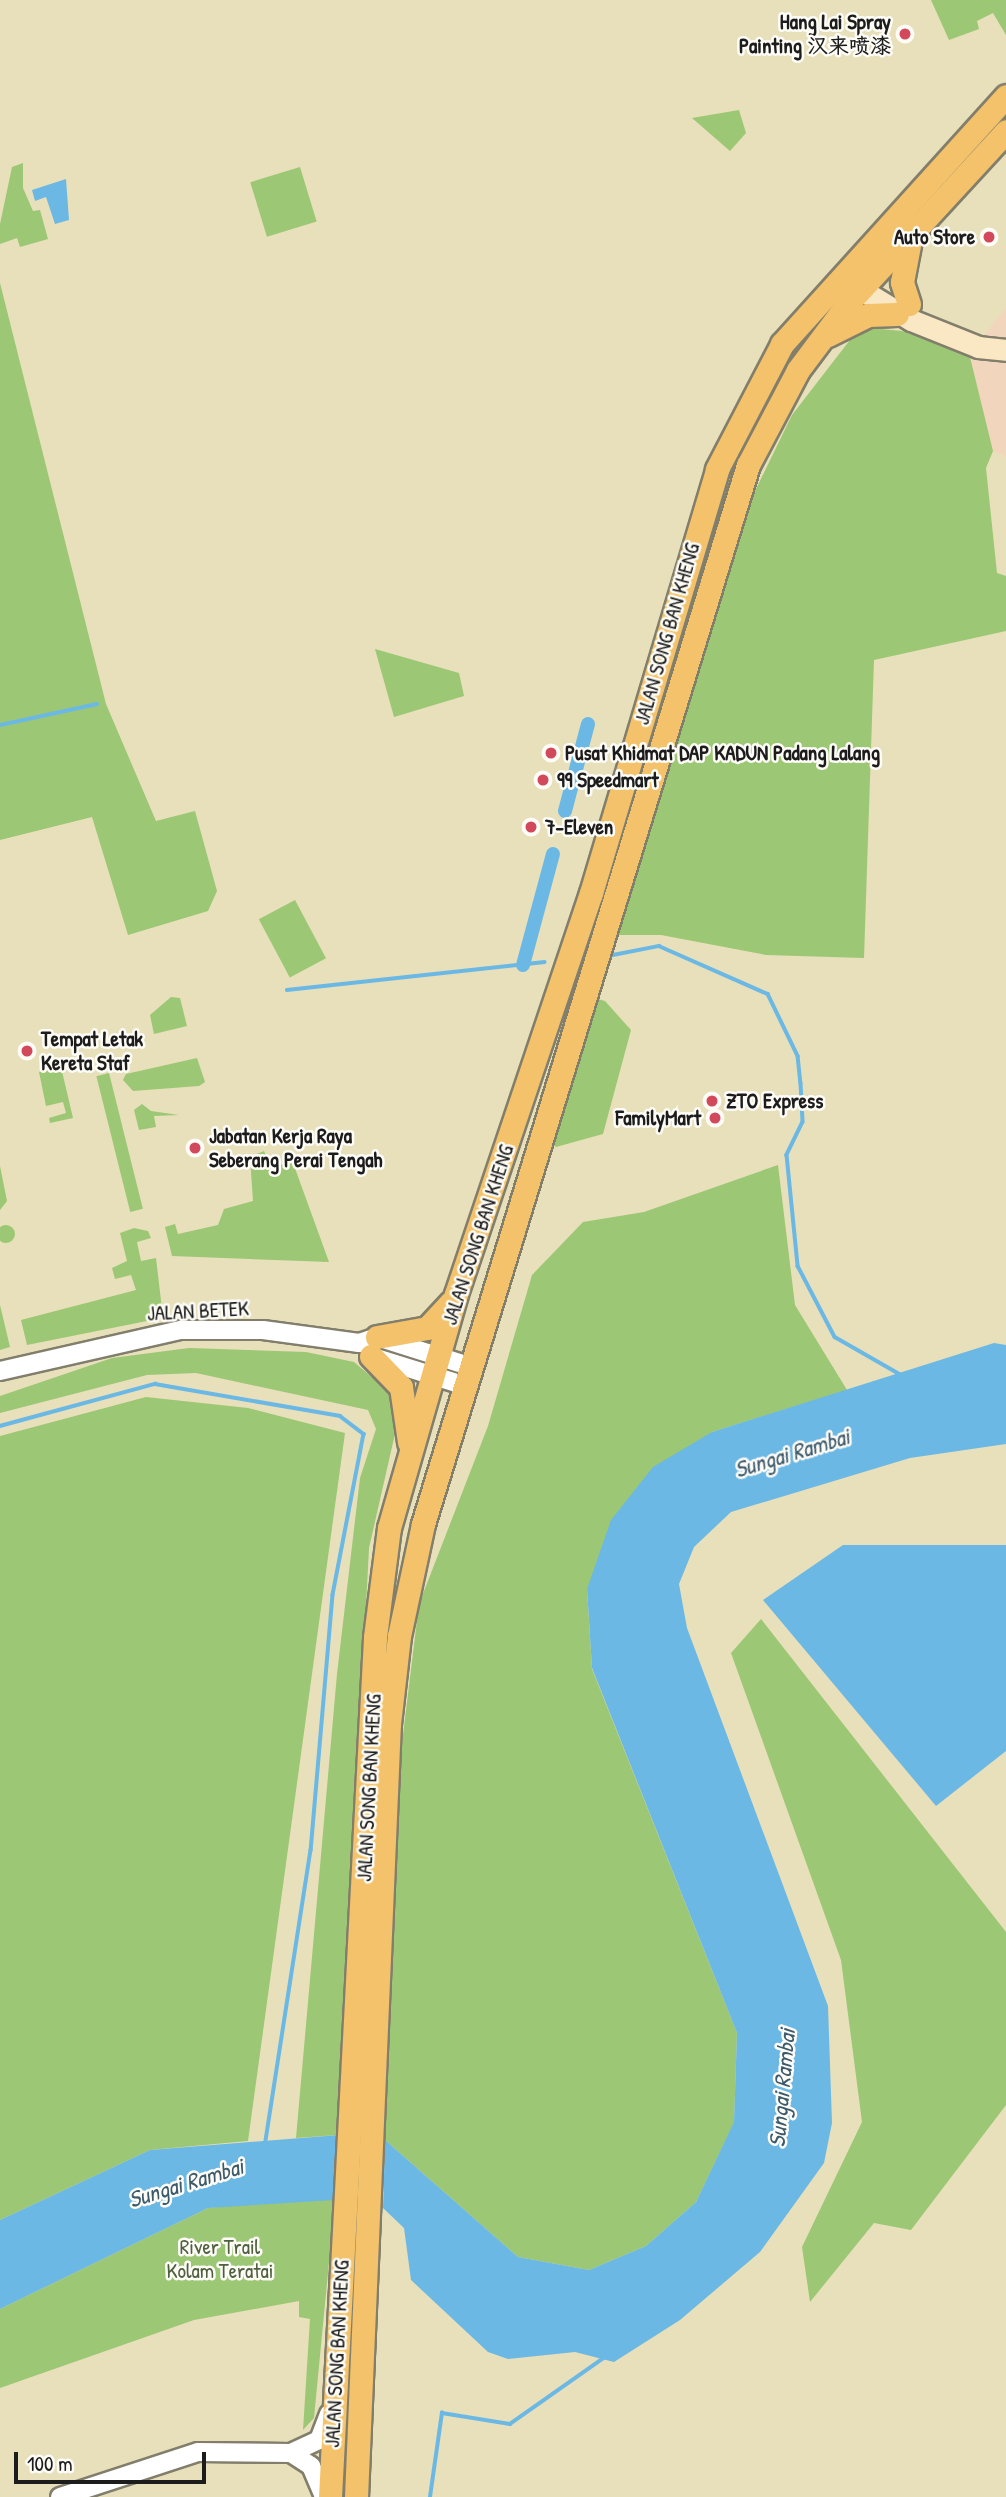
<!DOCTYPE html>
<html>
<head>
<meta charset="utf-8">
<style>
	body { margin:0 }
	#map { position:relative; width:1006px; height:2497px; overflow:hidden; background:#e7e0bb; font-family:"Patrick Hand","LXGW WenKai TC",sans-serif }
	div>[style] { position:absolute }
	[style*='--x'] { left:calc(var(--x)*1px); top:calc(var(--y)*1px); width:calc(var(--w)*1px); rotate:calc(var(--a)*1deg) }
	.built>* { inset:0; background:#f1d5bd }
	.green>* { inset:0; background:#9cc774; transform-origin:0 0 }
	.round { border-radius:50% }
	.water>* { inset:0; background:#6bb8e5 }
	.stream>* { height:3.5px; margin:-1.75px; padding:0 1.75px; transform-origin:1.75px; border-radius:1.75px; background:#6bb8e5 }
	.canal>* { height:14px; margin:-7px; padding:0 7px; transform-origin:7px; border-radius:7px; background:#6bb8e5 }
	.roads { filter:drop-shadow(2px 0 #827e6c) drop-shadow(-2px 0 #827e6c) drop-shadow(0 2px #827e6c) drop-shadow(0 -2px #827e6c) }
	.tertiary>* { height:18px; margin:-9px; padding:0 9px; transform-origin:9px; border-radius:9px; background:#fff }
	.secondary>* { height:21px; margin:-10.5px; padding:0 10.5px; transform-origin:10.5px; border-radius:10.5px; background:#fae7c3 }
	.primary>* { height:23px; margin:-11.5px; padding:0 11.5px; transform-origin:11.5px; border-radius:11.5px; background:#f3c26a }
	.dots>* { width:19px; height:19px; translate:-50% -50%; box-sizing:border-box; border:4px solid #fdfcf7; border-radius:50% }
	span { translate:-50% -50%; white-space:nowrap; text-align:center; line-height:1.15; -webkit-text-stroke:5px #fdfcf7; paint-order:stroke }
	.poi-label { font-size:21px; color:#1c1c1c; font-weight:700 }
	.right { translate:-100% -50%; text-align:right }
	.left { translate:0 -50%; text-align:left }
	.street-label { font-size:21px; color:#1c1c1c }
	.park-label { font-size:21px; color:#4f603f }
	.water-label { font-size:23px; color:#3c5a6c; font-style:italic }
	.scale { position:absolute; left:14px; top:2452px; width:192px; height:32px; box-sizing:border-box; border:4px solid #1c1c1c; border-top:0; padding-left:9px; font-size:21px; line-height:24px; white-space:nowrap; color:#1c1c1c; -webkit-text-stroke:5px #fdfcf7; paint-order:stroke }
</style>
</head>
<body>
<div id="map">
	<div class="built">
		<i style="clip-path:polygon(1006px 308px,1006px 456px,993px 451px,969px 353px)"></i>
	</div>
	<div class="green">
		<i style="clip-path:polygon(931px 0,1006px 0,1006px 35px,993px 13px,977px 21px,979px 29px,949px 40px)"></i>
		<i style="clip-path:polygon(739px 110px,746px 133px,730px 151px,692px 118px)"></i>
		<i style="clip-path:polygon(23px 163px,23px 188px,33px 211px,40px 210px,48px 239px,20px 247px,17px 238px,0 244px,0 224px,12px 167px)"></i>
		<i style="left:300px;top:167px;width:57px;height:52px;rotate:73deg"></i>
		<i style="clip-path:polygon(0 283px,106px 704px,156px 821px,195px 811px,217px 891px,208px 911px,128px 935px,92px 817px,0 840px)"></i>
		<i style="clip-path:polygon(860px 327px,902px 331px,969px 353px,993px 451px,986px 468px,997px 573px,1006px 576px,1006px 631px,874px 660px,864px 958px,766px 955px,661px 935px,614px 935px,738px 526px,792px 415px)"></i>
		<i style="clip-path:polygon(375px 649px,459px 673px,464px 696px,394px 717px)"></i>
		<i style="left:295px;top:900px;width:66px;height:41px;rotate:62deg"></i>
		<i style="clip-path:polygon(171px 997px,180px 998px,187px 1026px,154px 1034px,150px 1015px)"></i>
		<i style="clip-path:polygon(590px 997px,605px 1001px,631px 1030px,603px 1134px,556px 1147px,551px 1143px)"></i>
		<i style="clip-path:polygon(197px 1058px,205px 1082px,199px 1086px,133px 1091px,123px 1080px,126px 1074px)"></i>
		<i style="clip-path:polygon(61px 1067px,73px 1118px,50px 1123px,49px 1118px,66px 1113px,63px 1102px,46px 1106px,39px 1072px)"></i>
		<i style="left:109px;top:1073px;width:140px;height:13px;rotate:76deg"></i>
		<i style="clip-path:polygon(142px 1104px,151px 1111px,179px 1115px,154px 1116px,156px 1127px,139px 1130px,134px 1110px)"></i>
		<i style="clip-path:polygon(264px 1151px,272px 1169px,292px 1160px,329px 1262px,172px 1256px,165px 1227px,175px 1224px,178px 1234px,218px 1225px,224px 1209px,253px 1201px,250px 1157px)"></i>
		<i style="clip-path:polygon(778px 1165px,795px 1305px,847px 1390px,712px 1432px,587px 1589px,592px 1669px,737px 2033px,734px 2123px,696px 2202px,646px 2246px,589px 2270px,518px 2257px,385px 2140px,402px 1743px,419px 1604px,488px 1426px,532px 1275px,583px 1222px,644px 1212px)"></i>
		<i style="clip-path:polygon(0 1166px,7px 1201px,0 1210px)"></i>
		<i class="round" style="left:-3px;top:1225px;width:18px;height:18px"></i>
		<i style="clip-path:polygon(134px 1228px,148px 1231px,151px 1238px,137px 1242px,141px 1261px,156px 1258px,162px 1309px,147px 1321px,27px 1345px,21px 1320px,136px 1290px,131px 1275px,115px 1279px,112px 1268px,127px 1261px,120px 1233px)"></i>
		<i style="clip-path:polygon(0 1305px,10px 1347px,0 1350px)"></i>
		<i style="clip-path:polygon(189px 1348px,306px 1352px,354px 1362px,394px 1396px,397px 1425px,369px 1548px,339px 2135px,296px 2138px,337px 1674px,360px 1478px,376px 1429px,368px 1410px,196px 1373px,147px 1375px,0 1413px,0 1396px,112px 1358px)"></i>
		<i style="clip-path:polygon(146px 1397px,248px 1408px,345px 1433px,248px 2141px,150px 2150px,0 2220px,0 1436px)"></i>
		<i style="clip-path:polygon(761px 1619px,1006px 1932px,1006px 2105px,911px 2230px,874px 2223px,810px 2302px,802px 2247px,862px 2122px,841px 1960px,731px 1653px)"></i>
		<i style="clip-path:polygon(278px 2200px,335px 2200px,314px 2418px,303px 2430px,310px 2319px,299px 2317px,299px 2301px,194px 2320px,0 2388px,0 2309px,208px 2208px)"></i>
	</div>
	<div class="water">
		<i style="clip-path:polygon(66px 179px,69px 220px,55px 224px,46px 197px,35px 201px,32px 190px)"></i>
		<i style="clip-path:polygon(994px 1343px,1006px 1345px,1006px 1444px,910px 1458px,731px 1512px,694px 1547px,679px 1584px,687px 1628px,828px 2006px,832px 2123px,824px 2163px,760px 2252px,680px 2320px,614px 2362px,575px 2352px,508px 2359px,488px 2352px,411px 2280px,404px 2228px,383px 2208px,385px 2140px,518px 2257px,589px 2270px,646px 2246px,696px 2202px,734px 2122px,737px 2033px,592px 1668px,587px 1589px,611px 1520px,653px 1467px,712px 1432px)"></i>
		<i style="clip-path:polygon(843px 1545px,1006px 1545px,1006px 1751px,936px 1806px,763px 1600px)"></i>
		<i style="clip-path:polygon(339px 2135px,335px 2200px,208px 2208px,0 2309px,0 2220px,150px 2150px)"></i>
	</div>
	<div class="stream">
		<i style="--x:0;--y:725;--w:99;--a:-12.2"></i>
		<i style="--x:608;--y:956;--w:52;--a:-11.1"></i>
		<i style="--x:659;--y:946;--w:119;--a:23.8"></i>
		<i style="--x:768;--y:994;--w:69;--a:64.2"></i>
		<i style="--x:798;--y:1056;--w:27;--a:84"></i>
		<i style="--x:801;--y:1083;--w:39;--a:87"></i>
		<i style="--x:803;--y:1122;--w:37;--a:116"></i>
		<i style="--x:787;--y:1155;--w:112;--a:84.3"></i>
		<i style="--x:798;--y:1266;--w:80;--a:62.5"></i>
		<i style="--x:835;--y:1337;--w:78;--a:29.8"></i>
		<i style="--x:287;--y:990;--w:259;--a:-6.2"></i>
		<i style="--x:0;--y:1426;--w:161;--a:-15.2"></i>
		<i style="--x:155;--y:1384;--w:188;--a:9.8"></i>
		<i style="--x:340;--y:1416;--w:30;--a:37"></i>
		<i style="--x:364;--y:1434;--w:164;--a:100.9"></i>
		<i style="--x:333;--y:1595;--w:256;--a:94.9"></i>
		<i style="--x:311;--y:1850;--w:295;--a:98.8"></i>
		<i style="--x:430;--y:2497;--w:85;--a:-81.9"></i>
		<i style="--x:442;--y:2413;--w:69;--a:9.2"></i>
		<i style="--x:510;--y:2424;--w:116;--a:-35.2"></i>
	</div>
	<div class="canal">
		<i style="--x:565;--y:811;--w:90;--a:-75.2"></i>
		<i style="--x:523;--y:965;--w:115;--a:-74.9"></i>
	</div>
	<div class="roads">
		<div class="tertiary">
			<i style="--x:373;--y:1357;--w:94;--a:17.3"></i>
			<i style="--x:0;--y:1371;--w:186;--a:-12.8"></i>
			<i style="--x:181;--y:1330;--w:82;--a:0"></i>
			<i style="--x:263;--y:1330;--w:97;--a:7.7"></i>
			<i style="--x:359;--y:1343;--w:19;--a:-18"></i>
			<i style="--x:377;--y:1337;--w:96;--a:17.5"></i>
			<i style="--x:291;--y:2453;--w:24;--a:33"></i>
			<i style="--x:311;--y:2466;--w:34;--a:67"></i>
			<i style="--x:60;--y:2497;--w:145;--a:-18.1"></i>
			<i style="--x:198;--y:2452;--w:93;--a:0.6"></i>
			<i style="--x:291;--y:2453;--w:31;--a:-25"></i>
			<i style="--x:319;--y:2440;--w:28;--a:-69"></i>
		</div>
		<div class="secondary">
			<i style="--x:847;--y:281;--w:75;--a:31.4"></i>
			<i style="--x:911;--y:320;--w:72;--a:21.9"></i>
			<i style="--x:978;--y:347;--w:28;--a:6"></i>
		</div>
		<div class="primary">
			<i style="--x:909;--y:304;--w:23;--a:-108"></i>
			<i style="--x:902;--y:282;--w:48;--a:-79.2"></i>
			<i style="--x:828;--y:335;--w:45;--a:-26.6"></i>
			<i style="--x:868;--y:315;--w:29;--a:-2"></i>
			<i style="--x:377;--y:1337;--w:51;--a:-10.2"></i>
			<i style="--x:427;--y:1328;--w:35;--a:-47"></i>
			<i style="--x:371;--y:1356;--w:43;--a:45.9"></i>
			<i style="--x:401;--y:1387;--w:56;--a:81.7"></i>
			<i style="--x:330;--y:2497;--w:861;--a:-87"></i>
			<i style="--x:375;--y:1637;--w:110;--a:-82.7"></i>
			<i style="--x:389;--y:1528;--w:243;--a:-74"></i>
			<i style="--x:456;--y:1294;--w:423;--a:-71.4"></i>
			<i style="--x:591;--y:893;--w:442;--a:-73.4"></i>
			<i style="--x:717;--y:469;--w:141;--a:-62.5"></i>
			<i style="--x:782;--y:344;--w:334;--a:-47.9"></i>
			<i style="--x:356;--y:2497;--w:774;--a:-87.56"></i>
			<i style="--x:389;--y:1724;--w:89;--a:-83.5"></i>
			<i style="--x:399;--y:1636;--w:115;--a:-77.9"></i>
			<i style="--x:423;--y:1524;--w:1108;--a:-72.94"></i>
			<i style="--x:748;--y:465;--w:107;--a:-62.2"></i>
			<i style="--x:798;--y:370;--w:85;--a:-53.1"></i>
			<i style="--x:849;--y:302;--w:232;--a:-47.4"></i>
		</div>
	</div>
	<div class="dots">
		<i style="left:905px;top:34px;background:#d1495b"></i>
		<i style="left:989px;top:237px;background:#d1495b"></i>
		<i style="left:551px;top:753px;background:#d1495b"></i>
		<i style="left:543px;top:780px;background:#d1495b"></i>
		<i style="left:531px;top:827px;background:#d1495b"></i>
		<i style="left:27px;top:1051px;background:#d1495b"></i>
		<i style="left:712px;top:1101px;background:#d1495b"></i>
		<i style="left:715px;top:1118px;background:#d1495b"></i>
		<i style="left:195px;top:1148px;background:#d1495b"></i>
	</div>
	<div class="poi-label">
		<span class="right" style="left:891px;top:34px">Hang Lai Spray<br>Painting 汉来喷漆</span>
		<span class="right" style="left:975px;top:237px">Auto Store</span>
		<span class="left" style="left:565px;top:753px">Pusat Khidmat DAP KADUN Padang Lalang</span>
		<span class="left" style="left:557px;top:780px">99 Speedmart</span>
		<span class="left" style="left:545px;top:827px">7-Eleven</span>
		<span class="left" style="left:41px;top:1051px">Tempat Letak<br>Kereta Staf</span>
		<span class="left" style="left:726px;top:1101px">ZTO Express</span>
		<span class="right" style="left:701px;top:1118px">FamilyMart</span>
		<span class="left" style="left:209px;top:1148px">Jabatan Kerja Raya<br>Seberang Perai Tengah</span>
	</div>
	<div class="street-label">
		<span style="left:667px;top:634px;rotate:-74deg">JALAN SONG BAN KHENG</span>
		<span style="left:478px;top:1235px;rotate:-72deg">JALAN SONG BAN KHENG</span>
		<span style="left:198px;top:1311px;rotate:-3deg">JALAN BETEK</span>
		<span style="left:369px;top:1788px;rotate:-87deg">JALAN SONG BAN KHENG</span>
		<span style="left:337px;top:2354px;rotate:-87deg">JALAN SONG BAN KHENG</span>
	</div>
	<div class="park-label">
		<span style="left:220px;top:2259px">River Trail<br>Kolam Teratai</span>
	</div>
	<div class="water-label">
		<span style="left:792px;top:1453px;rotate:-17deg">Sungai Rambai</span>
		<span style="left:782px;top:2088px;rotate:-85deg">Sungai Rambai</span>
		<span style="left:186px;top:2183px;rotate:-17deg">Sungai Rambai</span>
	</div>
	<div class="scale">100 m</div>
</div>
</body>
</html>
